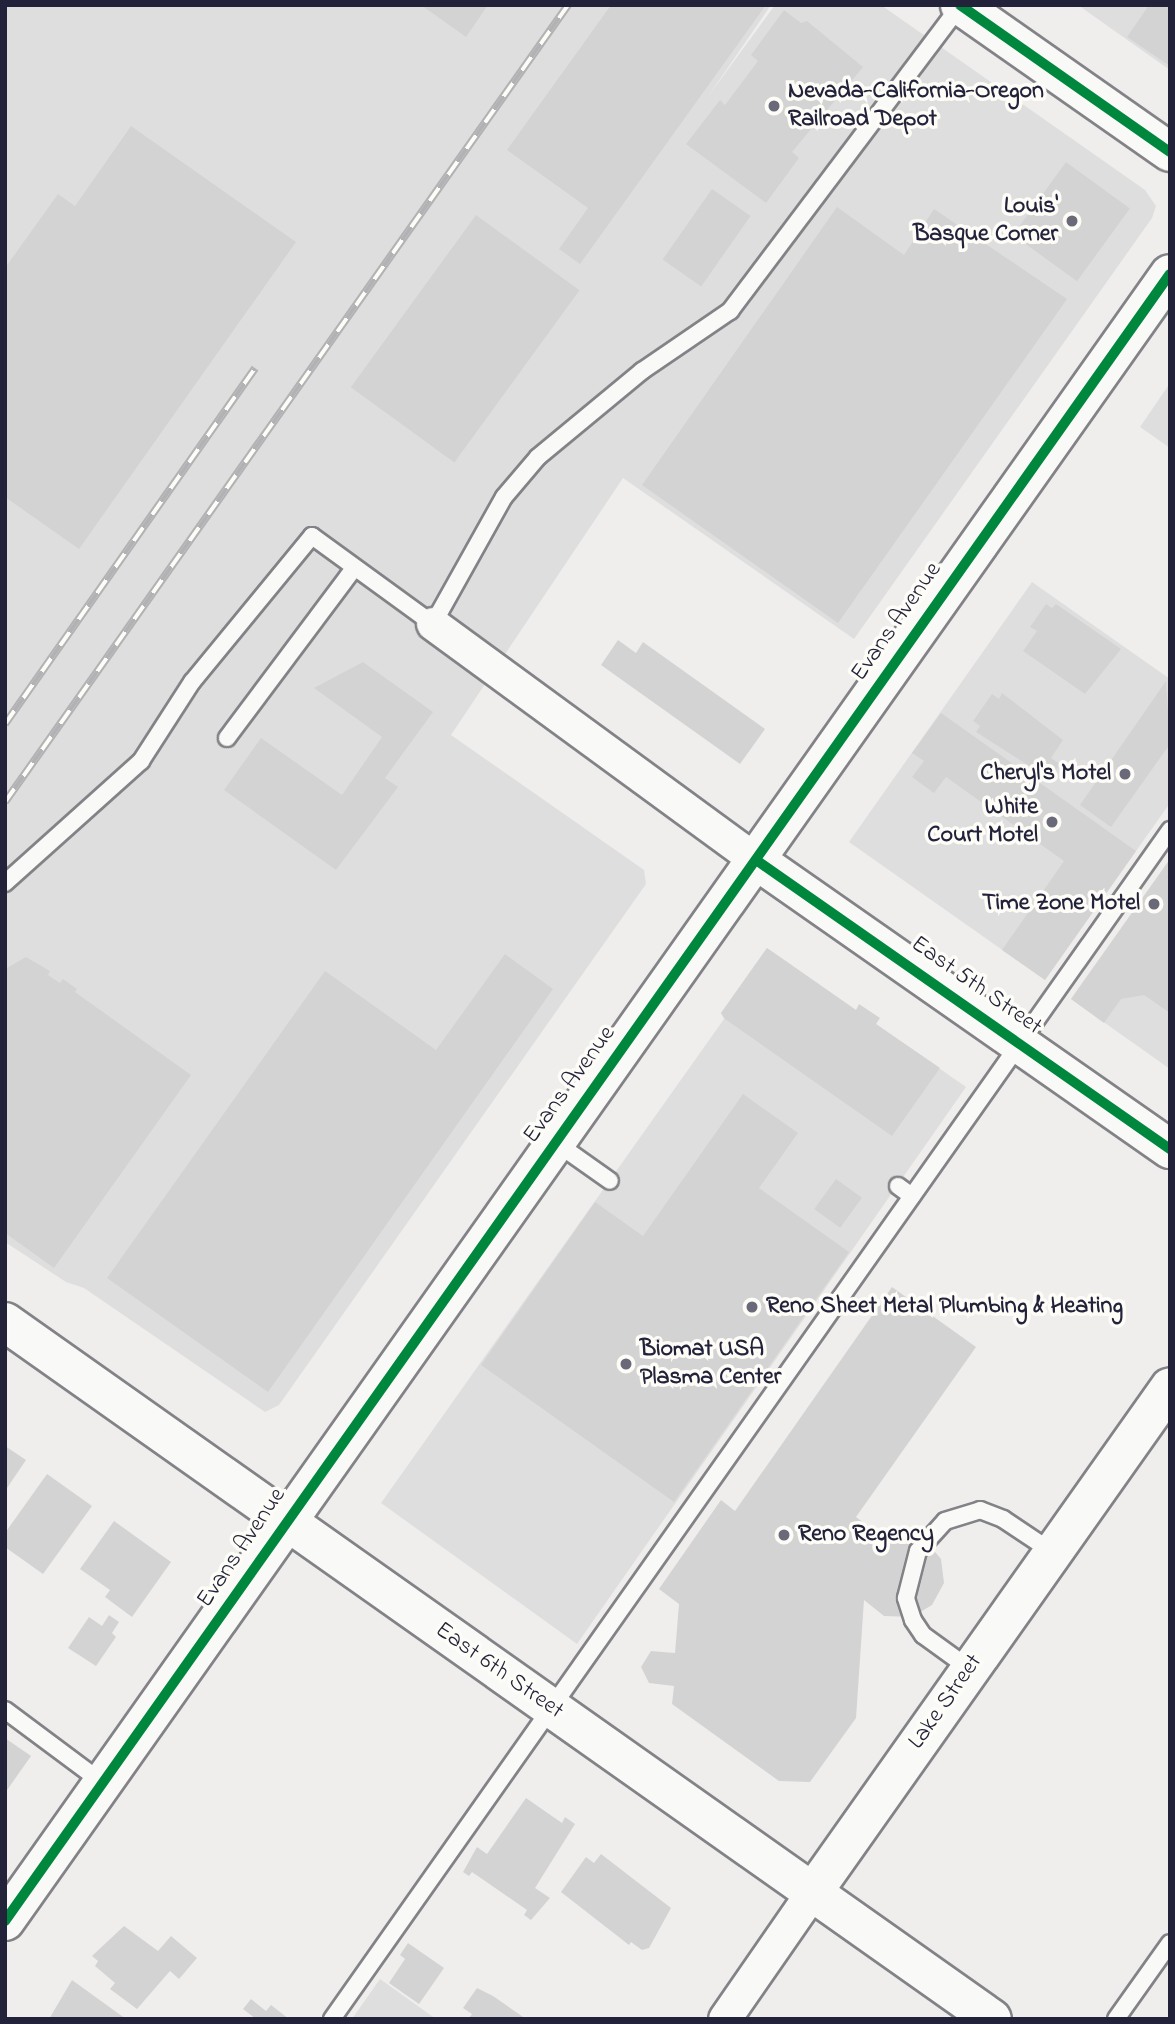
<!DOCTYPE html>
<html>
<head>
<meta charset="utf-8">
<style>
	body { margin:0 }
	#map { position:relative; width:1175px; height:2024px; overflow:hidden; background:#efeeed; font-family:"Indie Flower",sans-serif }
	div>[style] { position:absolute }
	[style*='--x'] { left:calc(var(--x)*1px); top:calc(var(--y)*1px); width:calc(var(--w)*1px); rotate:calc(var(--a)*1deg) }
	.built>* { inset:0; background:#dfdede }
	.building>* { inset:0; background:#d4d3d4; transform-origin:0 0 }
	.roads { filter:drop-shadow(2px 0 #838287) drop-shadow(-2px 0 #838287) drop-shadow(0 2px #838287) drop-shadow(0 -2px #838287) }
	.lane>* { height:16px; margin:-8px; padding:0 8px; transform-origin:8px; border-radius:8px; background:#f9f9f7 }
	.street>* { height:32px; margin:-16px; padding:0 16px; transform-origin:16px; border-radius:16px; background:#f9f9f7 }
	.secondary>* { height:38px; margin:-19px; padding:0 19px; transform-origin:19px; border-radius:19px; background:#f9f9f7 }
	.rail>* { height:8px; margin-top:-4px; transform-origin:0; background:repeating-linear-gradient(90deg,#fdfcf7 0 16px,#b2b2b4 0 32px); box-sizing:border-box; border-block:2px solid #b2b2b4 }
	.cycleway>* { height:10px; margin:-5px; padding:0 5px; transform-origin:5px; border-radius:5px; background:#00873e }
	.dots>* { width:19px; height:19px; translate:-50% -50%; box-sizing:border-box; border:4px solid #fdfcf7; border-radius:50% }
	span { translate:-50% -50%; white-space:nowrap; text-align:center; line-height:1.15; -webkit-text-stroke:7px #fdfcf7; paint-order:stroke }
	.poi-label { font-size:24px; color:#22223b; font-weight:700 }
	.left { translate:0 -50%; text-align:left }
	.right { translate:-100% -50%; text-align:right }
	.street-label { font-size:24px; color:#22223b }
	.frame { position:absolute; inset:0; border:7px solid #22223b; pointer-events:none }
</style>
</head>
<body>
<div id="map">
	<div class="built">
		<i style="clip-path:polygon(5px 5px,771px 5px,707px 98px,775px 5px,881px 5px,1145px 190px,1156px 206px,1152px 218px,854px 639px,623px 478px,451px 735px,644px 870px,646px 884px,279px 1405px,265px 1412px,84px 1288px,66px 1282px,5px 1242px)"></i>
		<i style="clip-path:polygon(1078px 5px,1170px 5px,1170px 70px,1126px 39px)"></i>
		<i style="clip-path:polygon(1170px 383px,1170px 448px,1140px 427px)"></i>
		<i style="clip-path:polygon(1032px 582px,1170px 679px,1170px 803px,1045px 980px,849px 842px)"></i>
		<i style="clip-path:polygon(1170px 859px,1170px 1069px,1071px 999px)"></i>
		<i style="clip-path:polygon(767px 948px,966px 1087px,577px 1644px,381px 1503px,724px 1019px,721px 1013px)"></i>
		<i style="clip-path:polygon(380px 1979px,436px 2019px,352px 2019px)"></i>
	</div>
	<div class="building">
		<i style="clip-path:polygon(421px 5px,488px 5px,466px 37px)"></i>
		<i style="clip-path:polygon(611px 5px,766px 5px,580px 264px,559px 249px,588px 208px,507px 150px)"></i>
		<i style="clip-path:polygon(1149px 5px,1170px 5px,1170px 66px,1127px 37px)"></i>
		<i style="clip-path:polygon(784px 10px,801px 23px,807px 21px,863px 67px,792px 152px,799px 158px,766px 203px,686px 144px,720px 100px,725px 105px,758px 61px,751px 55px)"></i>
		<i style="clip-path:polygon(131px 126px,296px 242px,79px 549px,5px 497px,5px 268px,58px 194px,75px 206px)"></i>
		<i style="left:1066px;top:162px;width:79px;height:90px;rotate:36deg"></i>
		<i style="left:712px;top:189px;width:47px;height:86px;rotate:35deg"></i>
		<i style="clip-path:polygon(837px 207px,904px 255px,934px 209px,1067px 299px,838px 623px,642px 485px)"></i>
		<i style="left:476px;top:215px;width:128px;height:213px;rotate:36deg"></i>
		<i style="clip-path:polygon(1046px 604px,1052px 608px,1056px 604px,1121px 649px,1085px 694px,1023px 651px,1037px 631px,1030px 627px)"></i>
		<i style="clip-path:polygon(618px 640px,636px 653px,643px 642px,765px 729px,740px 764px,601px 665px)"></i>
		<i style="clip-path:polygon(363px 662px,433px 712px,385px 778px,398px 787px,336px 870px,224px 790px,261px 738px,342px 795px,382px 737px,314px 688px)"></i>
		<i style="clip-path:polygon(1166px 681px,1170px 744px,1111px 827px,1080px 805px)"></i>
		<i style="clip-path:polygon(1002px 693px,1063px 740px,1051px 758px,1060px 764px,1050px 779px,976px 732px,980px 726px,973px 721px,992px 694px,999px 699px)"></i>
		<i style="clip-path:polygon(941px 713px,1136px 851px,1045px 980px,1002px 950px,1064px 861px,946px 777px,934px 793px,912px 777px,924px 761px,912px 753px)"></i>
		<i style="clip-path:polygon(1170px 859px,1170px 1013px,1144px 995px,1121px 999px,1104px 1023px,1071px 999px)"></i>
		<i style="clip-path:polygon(767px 948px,856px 1010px,859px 1004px,880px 1018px,876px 1024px,940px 1068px,892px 1136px,725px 1019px,721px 1013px)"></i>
		<i style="clip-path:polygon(505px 954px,553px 989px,268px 1392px,107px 1278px,325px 971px,436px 1050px)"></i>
		<i style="clip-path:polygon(26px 957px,50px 971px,48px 975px,60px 983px,63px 979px,77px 989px,75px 992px,191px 1075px,54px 1268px,5px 1233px,5px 969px)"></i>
		<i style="clip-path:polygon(743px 1094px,798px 1133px,759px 1188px,849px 1252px,674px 1502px,481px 1365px,595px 1202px,643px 1236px)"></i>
		<i style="left:836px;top:1179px;width:32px;height:37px;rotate:36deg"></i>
		<i style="clip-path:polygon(892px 1287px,976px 1347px,856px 1517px,872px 1529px,872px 1545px,902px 1533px,925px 1540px,941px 1559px,944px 1583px,932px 1605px,912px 1617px,884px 1616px,864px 1600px,856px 1718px,810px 1782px,779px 1781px,672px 1704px,674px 1686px,649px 1683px,641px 1667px,651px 1651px,675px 1653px,679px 1604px,659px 1589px,721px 1500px,735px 1511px)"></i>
		<i style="clip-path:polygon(5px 1446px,26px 1460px,5px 1491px)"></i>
		<i style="clip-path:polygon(47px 1474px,92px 1506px,43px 1574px,5px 1547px,5px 1533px)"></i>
		<i style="clip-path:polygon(114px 1521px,171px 1562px,132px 1617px,105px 1597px,110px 1590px,80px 1569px)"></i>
		<i style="clip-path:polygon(109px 1615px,119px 1622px,112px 1633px,116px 1637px,96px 1666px,68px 1648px,89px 1617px,102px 1626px)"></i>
		<i style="clip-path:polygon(5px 1738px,31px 1756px,5px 1793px)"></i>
		<i style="clip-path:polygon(526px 1798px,562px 1823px,565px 1817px,575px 1824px,535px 1888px,550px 1898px,531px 1920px,524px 1915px,527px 1910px,472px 1872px,469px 1876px,463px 1872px,477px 1847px,487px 1854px)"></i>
		<i style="clip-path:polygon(601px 1854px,671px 1908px,649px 1948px,642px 1950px,631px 1942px,629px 1945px,561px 1892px,586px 1857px,594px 1863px)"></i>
		<i style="clip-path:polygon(124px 1926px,158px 1951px,171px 1936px,197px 1958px,179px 1979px,170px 1971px,137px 2009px,110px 1989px,115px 1983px,95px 1966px,98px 1961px,92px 1956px)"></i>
		<i style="clip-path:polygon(408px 1943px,444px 1968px,419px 2004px,389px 1983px,405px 1959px,400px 1955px)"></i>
		<i style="clip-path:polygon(72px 1980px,126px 2019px,49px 2019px)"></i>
		<i style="clip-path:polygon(477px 1988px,493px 1996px,526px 2019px,468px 2019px,472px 2014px,463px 2008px)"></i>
		<i style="clip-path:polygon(251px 1999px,266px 2011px,271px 2005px,289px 2019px,256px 2019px,243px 2009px)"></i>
	</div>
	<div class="roads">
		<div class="lane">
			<i style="--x:227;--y:738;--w:212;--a:-53.2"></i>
			<i style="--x:5;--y:883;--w:183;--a:-41.9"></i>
			<i style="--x:141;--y:761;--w:94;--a:-57.2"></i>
			<i style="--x:192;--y:682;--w:189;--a:-50.6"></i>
			<i style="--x:312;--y:536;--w:150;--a:36"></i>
			<i style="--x:433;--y:624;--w:145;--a:-60.8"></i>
			<i style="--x:504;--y:497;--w:52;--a:-49.6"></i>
			<i style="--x:538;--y:457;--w:135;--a:-39.6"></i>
			<i style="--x:642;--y:371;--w:107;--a:-34.3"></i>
			<i style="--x:730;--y:311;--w:383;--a:-53"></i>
			<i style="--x:555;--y:1142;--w:67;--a:35.3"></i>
			<i style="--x:898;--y:1186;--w:17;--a:36"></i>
			<i style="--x:970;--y:1669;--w:58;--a:-144.1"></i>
			<i style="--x:923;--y:1635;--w:18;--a:-124"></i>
			<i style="--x:913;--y:1620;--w:23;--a:-108"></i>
			<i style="--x:906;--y:1598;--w:49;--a:-75.7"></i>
			<i style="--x:918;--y:1551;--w:40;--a:-48"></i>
			<i style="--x:945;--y:1521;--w:37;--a:-17"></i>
			<i style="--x:980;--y:1510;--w:25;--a:21"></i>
			<i style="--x:1003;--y:1519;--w:61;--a:33.7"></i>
			<i style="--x:5;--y:1710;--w:122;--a:36.7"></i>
			<i style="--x:332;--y:2019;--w:1455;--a:-54.82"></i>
			<i style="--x:1116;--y:2019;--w:93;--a:-54.6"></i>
		</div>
		<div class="street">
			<i style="--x:433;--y:624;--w:400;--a:36.2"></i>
			<i style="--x:725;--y:2019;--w:155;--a:-55.3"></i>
		</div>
		<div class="secondary">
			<i style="--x:960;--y:5;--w:256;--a:35"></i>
			<i style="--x:756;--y:860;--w:505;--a:34.92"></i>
			<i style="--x:5;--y:1322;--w:1208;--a:35.23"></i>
			<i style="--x:813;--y:1892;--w:618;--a:-54.74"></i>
			<i style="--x:5;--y:1921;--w:2017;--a:-54.73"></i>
		</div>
	</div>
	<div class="rail">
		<i style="--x:5;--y:724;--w:435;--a:-54.9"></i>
		<i style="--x:5;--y:802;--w:976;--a:-54.76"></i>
	</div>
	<div class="cycleway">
		<i style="--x:960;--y:5;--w:256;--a:35"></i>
		<i style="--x:756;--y:860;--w:505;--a:34.92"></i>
		<i style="--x:5;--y:1921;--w:2017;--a:-54.73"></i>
	</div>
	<div class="dots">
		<i style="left:774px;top:106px;background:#6a6979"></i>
		<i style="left:1072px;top:221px;background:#6a6979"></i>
		<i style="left:1125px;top:774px;background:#6a6979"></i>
		<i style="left:1052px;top:822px;background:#6a6979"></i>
		<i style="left:1154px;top:904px;background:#6a6979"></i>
		<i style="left:752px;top:1307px;background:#6a6979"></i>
		<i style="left:626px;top:1364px;background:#6a6979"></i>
		<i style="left:784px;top:1535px;background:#6a6979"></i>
	</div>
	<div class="poi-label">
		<span class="left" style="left:788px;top:106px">Nevada-California-Oregon<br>Railroad Depot</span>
		<span class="right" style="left:1058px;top:221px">Louis'<br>Basque Corner</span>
		<span class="right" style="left:1111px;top:774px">Cheryl's Motel</span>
		<span class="right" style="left:1038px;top:822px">White<br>Court Motel</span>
		<span class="right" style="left:1140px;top:904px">Time Zone Motel</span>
		<span class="left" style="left:766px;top:1307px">Reno Sheet Metal Plumbing &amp; Heating</span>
		<span class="left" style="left:640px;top:1364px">Biomat USA<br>Plasma Center</span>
		<span class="left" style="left:798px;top:1535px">Reno Regency</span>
	</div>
	<div class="street-label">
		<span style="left:897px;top:622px;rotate:-55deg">Evans Avenue</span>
		<span style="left:976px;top:986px;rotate:35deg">East 5th Street</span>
		<span style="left:570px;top:1085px;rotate:-54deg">Evans Avenue</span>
		<span style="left:242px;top:1548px;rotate:-56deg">Evans Avenue</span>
		<span style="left:499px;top:1671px;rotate:35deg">East 6th Street</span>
		<span style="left:946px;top:1702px;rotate:-55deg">Lake Street</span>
	</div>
	<div class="frame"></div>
</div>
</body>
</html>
